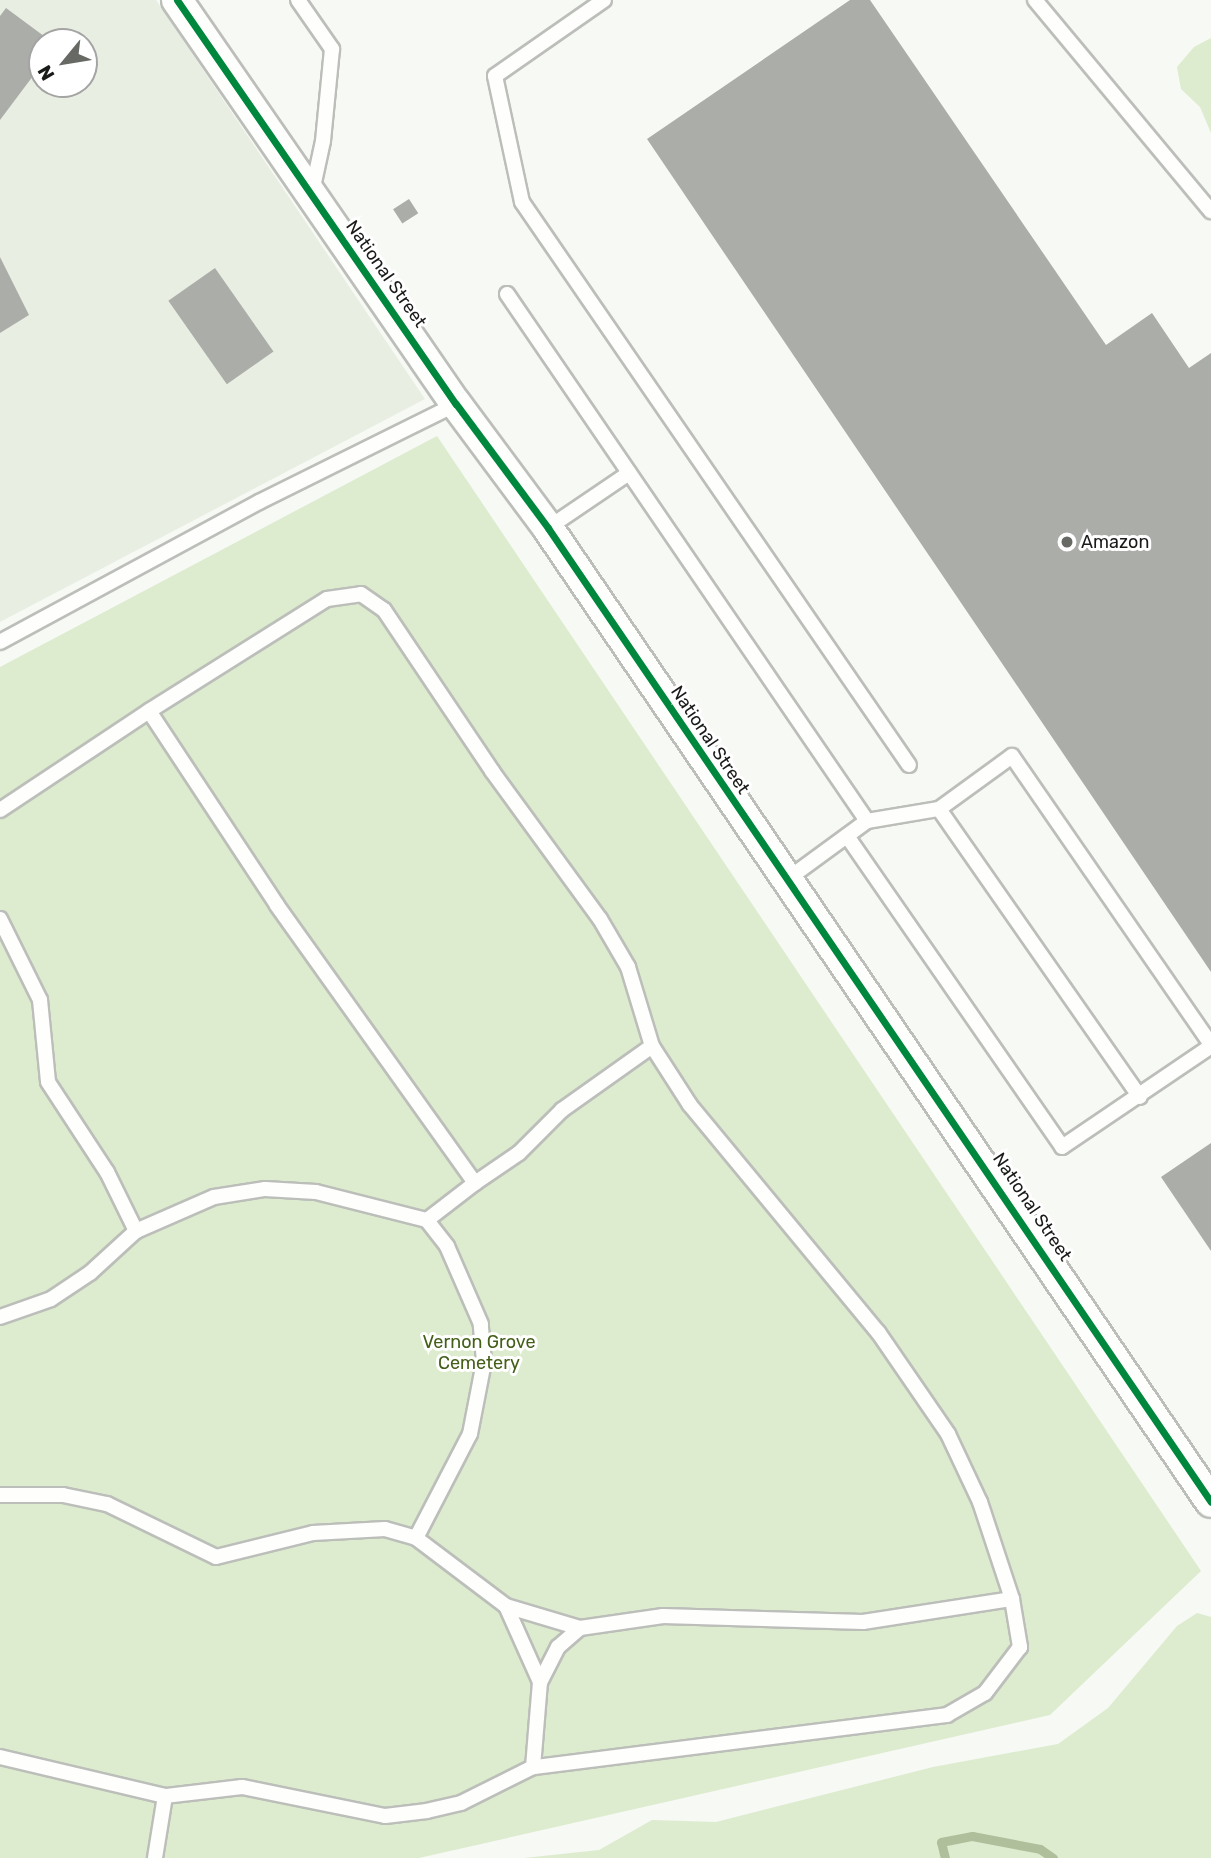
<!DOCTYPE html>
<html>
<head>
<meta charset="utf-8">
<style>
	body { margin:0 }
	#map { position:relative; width:1211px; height:1858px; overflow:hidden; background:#f7f9f4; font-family:Rubik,sans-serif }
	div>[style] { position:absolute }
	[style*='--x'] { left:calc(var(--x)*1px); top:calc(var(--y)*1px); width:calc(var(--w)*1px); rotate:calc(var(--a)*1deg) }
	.built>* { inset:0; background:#e9eee3 }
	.green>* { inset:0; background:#ddebce }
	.stream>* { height:9px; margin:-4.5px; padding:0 4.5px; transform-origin:4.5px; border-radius:4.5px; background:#afbf9c }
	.building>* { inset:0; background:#abada9; transform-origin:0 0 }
	.roads { filter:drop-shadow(2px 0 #bcbeba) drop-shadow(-2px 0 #bcbeba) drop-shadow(0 2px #bcbeba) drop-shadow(0 -2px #bcbeba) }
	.lane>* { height:14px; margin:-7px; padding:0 7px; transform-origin:7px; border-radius:7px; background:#fefefd }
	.street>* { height:30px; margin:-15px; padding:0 15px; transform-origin:15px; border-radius:15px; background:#fefefd }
	.cycleway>* { height:7px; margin:-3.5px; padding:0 3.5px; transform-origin:3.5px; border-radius:3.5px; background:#00873e }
	.dots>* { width:19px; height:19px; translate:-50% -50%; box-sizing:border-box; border:4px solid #fff; border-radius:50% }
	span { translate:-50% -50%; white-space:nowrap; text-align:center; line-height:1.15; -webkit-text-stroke:6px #fff; paint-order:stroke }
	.street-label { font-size:18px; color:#191b18 }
	.poi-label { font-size:18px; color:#191b18 }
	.left { translate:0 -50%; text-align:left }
	.park-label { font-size:18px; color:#445f18 }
	.north { position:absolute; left:28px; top:28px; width:70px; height:70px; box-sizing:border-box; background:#fff; border:2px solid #a3a4a3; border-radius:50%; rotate:240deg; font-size:19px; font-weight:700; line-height:28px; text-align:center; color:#191b18 }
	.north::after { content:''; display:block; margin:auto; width:24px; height:32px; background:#676965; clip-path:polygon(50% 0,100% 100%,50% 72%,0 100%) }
</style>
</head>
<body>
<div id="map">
	<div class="built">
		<i style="clip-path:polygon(evenodd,0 0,156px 0,425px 399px,0 622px,0 0,42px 42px,84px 42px,84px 84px,42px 84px,42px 42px)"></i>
	</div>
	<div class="green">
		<i style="clip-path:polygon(1211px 38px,1211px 133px,1200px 107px,1181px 89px,1177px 67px,1194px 47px)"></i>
		<i style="clip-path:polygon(437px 436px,1201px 1571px,1050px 1715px,419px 1858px,0 1858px,0 667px)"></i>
		<i style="clip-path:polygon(1197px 1613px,1211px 1617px,1211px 1858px,524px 1858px,599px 1850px,652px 1820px,716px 1822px,933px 1767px,1058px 1744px,1108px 1708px,1177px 1626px)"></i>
	</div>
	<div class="stream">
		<i style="--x:945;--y:1858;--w:16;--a:-104"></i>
		<i style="--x:941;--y:1842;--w:32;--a:-11"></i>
		<i style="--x:972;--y:1836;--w:69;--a:10.8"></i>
		<i style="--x:1040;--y:1849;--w:16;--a:35"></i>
	</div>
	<div class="building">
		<i style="clip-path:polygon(850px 0,870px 0,1106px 345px,1152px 313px,1189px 368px,1211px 353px,1211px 972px,647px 139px)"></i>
		<i style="clip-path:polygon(6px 8px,52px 42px,42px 42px,42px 64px,0 120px,0 16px)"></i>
		<i style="left:409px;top:199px;width:17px;height:19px;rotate:57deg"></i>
		<i style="clip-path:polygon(0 257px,29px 315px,0 333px)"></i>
		<i style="left:215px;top:268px;width:102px;height:57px;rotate:55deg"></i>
		<i style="clip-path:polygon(1211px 1143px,1211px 1251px,1161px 1177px)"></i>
	</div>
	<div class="roads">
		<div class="lane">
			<i style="--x:298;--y:0;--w:60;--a:55.2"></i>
			<i style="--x:332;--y:49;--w:92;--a:95.6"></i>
			<i style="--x:323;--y:141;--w:52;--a:102.2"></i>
			<i style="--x:604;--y:0;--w:133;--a:145.1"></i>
			<i style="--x:495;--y:76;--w:129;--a:77.9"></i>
			<i style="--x:522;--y:202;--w:683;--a:55.5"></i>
			<i style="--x:1035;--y:0;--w:275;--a:50.2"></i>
			<i style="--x:507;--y:294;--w:638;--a:55.66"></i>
			<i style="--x:548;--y:528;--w:98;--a:-34.2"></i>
			<i style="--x:0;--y:642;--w:294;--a:-28.4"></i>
			<i style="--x:259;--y:502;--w:220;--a:-26.4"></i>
			<i style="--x:939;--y:809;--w:351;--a:55.1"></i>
			<i style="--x:0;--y:810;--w:179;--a:-33.6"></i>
			<i style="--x:847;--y:836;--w:378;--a:55.3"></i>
			<i style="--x:1062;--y:1147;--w:180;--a:-34.1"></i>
			<i style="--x:785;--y:881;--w:102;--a:-36.2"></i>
			<i style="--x:867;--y:821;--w:73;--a:-9.5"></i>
			<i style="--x:939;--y:809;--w:90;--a:-36"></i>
			<i style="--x:1012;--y:756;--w:350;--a:55.4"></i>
			<i style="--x:0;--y:919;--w:90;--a:63.7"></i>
			<i style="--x:40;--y:1000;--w:82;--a:84.4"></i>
			<i style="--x:48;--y:1082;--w:108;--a:56.8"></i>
			<i style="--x:107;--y:1172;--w:66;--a:63.8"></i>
			<i style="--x:475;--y:1183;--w:53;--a:-34.3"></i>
			<i style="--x:519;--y:1153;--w:61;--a:-45"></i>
			<i style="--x:562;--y:1110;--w:110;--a:-35.4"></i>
			<i style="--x:0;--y:1317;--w:54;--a:-19.4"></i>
			<i style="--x:51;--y:1299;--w:47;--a:-33.7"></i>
			<i style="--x:90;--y:1273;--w:62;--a:-42.4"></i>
			<i style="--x:136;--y:1231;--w:85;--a:-23.6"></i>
			<i style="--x:214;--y:1197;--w:52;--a:-8.9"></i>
			<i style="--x:265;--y:1189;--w:51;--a:3.4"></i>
			<i style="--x:316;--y:1192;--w:114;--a:14.2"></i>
			<i style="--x:0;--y:1495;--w:63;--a:0"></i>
			<i style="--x:63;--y:1495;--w:45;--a:11.6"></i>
			<i style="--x:107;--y:1504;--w:121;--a:25.9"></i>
			<i style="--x:216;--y:1557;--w:100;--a:-13.9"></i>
			<i style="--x:313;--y:1533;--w:72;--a:-3.2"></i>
			<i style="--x:385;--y:1529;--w:32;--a:16"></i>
			<i style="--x:416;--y:1538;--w:117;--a:-62.6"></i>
			<i style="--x:470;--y:1434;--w:73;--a:-79"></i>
			<i style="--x:484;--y:1362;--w:38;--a:-95"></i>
			<i style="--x:481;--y:1324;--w:85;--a:-113.6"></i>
			<i style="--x:447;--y:1246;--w:33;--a:-128"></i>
			<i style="--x:427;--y:1220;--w:61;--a:-37.6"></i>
			<i style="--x:475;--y:1183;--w:341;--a:-125.5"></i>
			<i style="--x:277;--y:905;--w:232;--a:-123.4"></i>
			<i style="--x:149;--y:711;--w:210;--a:-32.2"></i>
			<i style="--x:327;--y:599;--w:34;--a:-8"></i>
			<i style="--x:361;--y:594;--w:28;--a:35"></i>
			<i style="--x:384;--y:610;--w:194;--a:56.1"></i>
			<i style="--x:492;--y:771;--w:183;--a:53.9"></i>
			<i style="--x:600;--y:919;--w:56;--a:59.7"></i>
			<i style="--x:628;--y:967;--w:83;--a:73.1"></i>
			<i style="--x:652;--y:1046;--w:70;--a:57.2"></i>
			<i style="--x:690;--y:1105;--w:295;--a:50.4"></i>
			<i style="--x:878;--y:1332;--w:124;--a:55.5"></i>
			<i style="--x:948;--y:1434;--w:75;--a:64.8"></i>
			<i style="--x:980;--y:1502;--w:102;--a:71.7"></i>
			<i style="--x:1012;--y:1599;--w:49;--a:80.5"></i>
			<i style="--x:1020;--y:1647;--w:58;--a:127.3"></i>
			<i style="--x:985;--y:1693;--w:44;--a:149.9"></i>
			<i style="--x:947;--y:1715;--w:417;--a:172.8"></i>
			<i style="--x:533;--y:1767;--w:80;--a:153.4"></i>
			<i style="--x:461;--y:1803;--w:35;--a:167"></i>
			<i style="--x:427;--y:1811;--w:42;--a:173.2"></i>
			<i style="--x:385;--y:1816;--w:146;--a:-168.5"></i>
			<i style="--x:242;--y:1787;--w:78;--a:173.3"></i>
			<i style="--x:416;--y:1538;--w:113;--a:37.1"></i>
			<i style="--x:580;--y:1628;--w:29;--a:139"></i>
			<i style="--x:558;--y:1647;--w:39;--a:117"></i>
			<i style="--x:540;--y:1682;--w:83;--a:-114.1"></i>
			<i style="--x:506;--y:1606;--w:77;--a:16.6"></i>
			<i style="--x:580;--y:1628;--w:84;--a:-8.2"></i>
			<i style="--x:663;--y:1616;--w:200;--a:1.7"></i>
			<i style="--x:863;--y:1622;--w:151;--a:-8.8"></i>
			<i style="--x:0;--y:1757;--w:170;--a:13.3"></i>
			<i style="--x:165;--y:1796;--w:63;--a:99.2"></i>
			<i style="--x:533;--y:1767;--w:85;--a:-85.3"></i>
		</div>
		<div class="street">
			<i style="--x:177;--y:0;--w:491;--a:55.4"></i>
			<i style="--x:456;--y:404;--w:154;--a:53.4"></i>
			<i style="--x:548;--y:528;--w:1178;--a:55.76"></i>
		</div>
	</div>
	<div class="cycleway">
		<i style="--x:177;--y:0;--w:491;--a:55.4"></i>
		<i style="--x:456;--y:404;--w:154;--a:53.4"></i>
		<i style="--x:548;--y:528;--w:1178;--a:55.76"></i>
	</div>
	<div class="dots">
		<i style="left:1067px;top:542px;background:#676965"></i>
	</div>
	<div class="street-label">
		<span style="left:386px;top:274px;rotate:55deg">National Street</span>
		<span style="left:710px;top:740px;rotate:56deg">National Street</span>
		<span style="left:1032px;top:1207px;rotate:56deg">National Street</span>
	</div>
	<div class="poi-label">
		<span class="left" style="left:1081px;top:542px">Amazon</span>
	</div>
	<div class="park-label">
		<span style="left:479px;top:1353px">Vernon Grove<br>Cemetery</span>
	</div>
	<div class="north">N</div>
</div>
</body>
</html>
